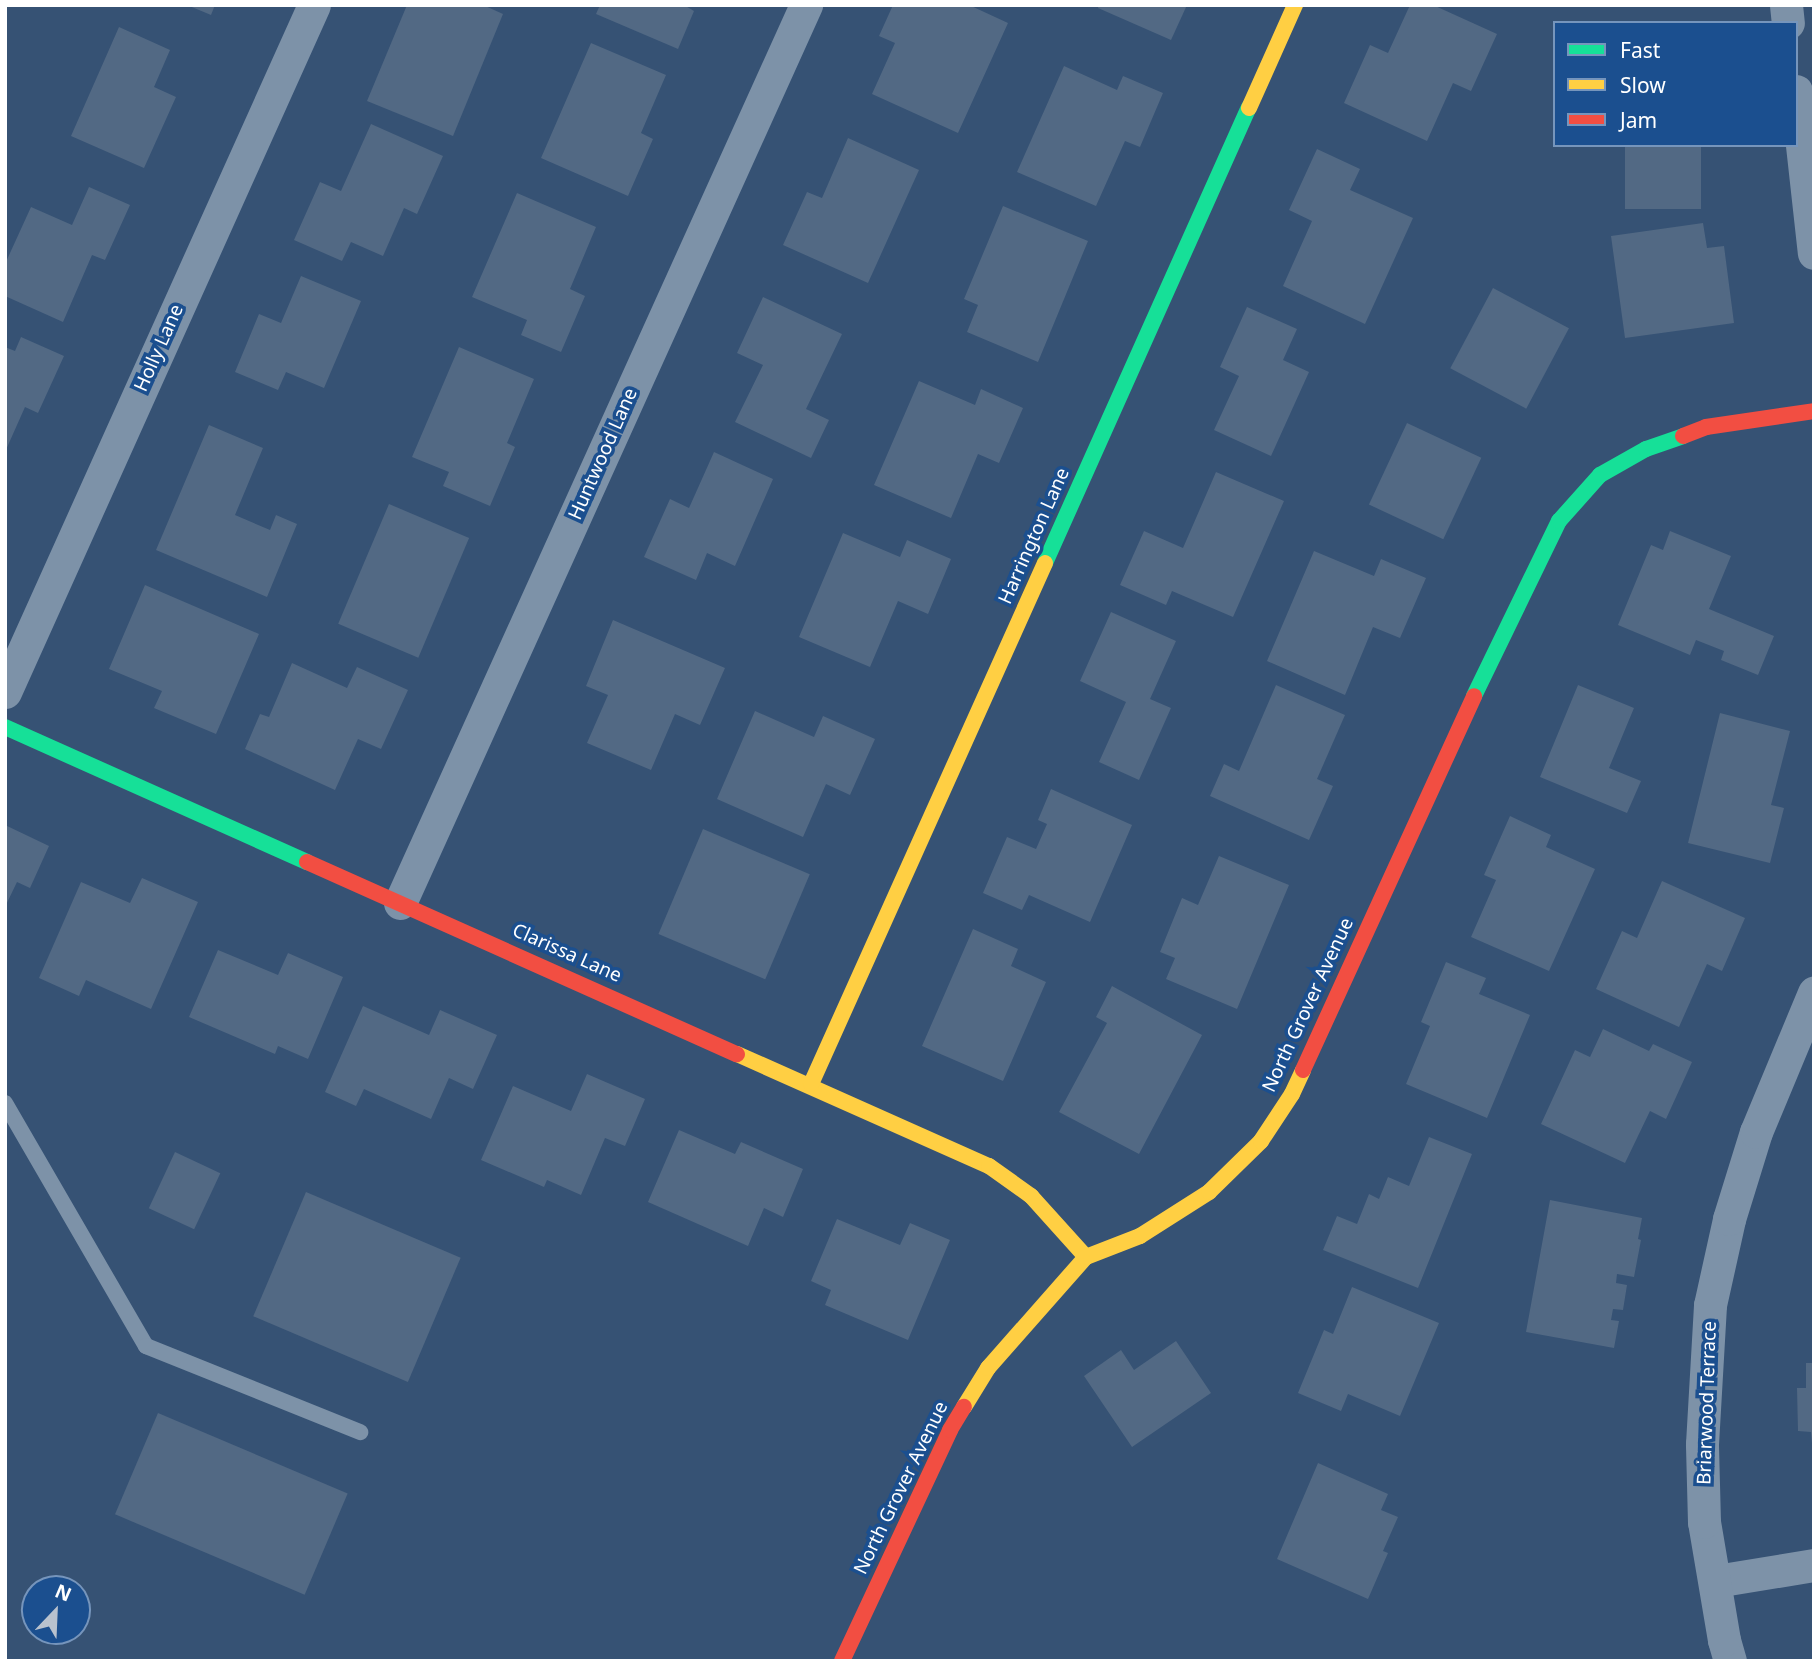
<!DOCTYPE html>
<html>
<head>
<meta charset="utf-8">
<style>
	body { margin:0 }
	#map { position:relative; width:1819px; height:1666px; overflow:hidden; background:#365274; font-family:"Noto Sans",sans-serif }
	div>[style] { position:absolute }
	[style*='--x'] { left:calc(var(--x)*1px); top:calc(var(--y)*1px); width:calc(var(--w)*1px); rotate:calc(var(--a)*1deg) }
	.building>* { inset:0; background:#526984; transform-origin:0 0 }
	.lane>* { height:16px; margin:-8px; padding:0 8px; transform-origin:8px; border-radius:8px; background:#7d92a8 }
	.street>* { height:33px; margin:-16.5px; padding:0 16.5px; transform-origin:16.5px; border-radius:16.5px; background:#7d92a8 }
	.fast>* { height:16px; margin:-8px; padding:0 8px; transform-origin:8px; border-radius:8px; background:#16e098 }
	.slow>* { height:16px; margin:-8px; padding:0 8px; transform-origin:8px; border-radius:8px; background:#ffcf43 }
	.jam>* { height:16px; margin:-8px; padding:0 8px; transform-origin:8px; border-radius:8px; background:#f24e42 }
	span { translate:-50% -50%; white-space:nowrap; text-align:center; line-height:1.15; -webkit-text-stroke:7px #1b4f8f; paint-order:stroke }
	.street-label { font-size:19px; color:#fff }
	.frame { position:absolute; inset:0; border:7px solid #fff; pointer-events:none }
	.legend { position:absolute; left:1553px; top:21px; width:245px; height:126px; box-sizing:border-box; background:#1b4f8f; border:2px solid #7695bc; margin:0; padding:9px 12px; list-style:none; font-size:21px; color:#fff }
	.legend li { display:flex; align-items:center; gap:14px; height:35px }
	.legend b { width:35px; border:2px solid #7695bc }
	.north { position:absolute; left:21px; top:1575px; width:70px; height:70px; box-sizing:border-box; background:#1b4f8f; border:2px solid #7695bc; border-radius:50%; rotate:23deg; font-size:19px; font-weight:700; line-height:28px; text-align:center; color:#fff }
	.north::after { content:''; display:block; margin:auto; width:24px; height:32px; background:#b9c2ce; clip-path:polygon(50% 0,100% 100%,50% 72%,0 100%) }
</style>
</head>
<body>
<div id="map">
	<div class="building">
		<i style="clip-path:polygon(187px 5px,215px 5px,211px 15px)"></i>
		<i style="clip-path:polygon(407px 5px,483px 5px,503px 14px,453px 136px,367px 101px)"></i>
		<i style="clip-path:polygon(600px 5px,684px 5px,694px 11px,678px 49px,596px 14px)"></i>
		<i style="clip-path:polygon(893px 5px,969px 5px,1008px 23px,958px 133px,872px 94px,895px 43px,879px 36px)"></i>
		<i style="clip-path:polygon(1099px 5px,1187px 5px,1171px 40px,1098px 8px)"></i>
		<i style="clip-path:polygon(1410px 5px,1433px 5px,1497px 34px,1471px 91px,1453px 83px,1427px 141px,1344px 103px,1370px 45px,1388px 53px)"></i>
		<i style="clip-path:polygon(119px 27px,170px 50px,154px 87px,176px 97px,144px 168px,71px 136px)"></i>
		<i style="clip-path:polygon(591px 43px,666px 75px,641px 133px,653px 139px,628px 196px,541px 158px)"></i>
		<i style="clip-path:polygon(1064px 66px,1117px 90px,1123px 76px,1163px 93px,1140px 147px,1125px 141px,1096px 206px,1017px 172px)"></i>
		<i style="clip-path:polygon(371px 124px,443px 156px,417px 214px,404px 208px,383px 256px,351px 242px,342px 261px,294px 240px,320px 182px,341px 191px)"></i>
		<i style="clip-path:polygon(848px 138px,919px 170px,868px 283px,783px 245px,807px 192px,822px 198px)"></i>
		<i style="left:1625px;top:145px;width:76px;height:64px"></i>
		<i style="clip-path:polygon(1317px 149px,1360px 169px,1350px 190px,1413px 218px,1365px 324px,1283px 286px,1312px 221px,1289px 210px)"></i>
		<i style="clip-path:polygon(89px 187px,130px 205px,105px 260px,92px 255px,63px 322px,5px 296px,5px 264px,31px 207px,72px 225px)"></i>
		<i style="clip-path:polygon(517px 193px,596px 227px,570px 289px,585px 296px,561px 352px,521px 335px,527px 320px,472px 297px)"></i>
		<i style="clip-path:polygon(1003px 206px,1088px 241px,1038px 362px,967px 332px,978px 305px,964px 299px)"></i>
		<i style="clip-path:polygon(1703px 223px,1707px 248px,1724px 246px,1734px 323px,1625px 338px,1611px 236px)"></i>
		<i style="clip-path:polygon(301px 276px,361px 301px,324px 388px,286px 372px,278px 390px,235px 372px,259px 314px,281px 323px)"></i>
		<i style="left:1493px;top:288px;width:86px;height:91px;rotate:28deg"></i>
		<i style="clip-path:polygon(763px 297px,842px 334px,806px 409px,829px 420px,811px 458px,735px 422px,763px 365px,737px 353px)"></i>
		<i style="clip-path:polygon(1247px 307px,1297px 329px,1283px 360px,1309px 372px,1271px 456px,1214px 430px,1239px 376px,1220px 367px)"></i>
		<i style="clip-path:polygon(21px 337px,64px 356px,38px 413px,25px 407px,5px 452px,5px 347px,15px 351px)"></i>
		<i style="clip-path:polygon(459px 347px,534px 379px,507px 443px,515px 447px,490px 506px,443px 486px,449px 472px,412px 457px)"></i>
		<i style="clip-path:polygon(919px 381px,975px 405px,981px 389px,1023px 408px,999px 463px,978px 454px,951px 518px,874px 485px)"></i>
		<i style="left:1407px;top:423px;width:82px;height:90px;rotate:25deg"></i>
		<i style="clip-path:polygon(209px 425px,263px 448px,235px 515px,270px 530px,276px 515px,297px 524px,267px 597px,156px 550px)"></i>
		<i style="clip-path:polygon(714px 452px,773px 479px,735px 566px,707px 553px,696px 580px,644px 557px,670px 499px,689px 508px)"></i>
		<i style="clip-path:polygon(1216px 472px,1284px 501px,1233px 617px,1172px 591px,1166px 605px,1120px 585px,1144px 531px,1183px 548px)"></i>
		<i style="left:389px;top:504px;width:87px;height:130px;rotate:23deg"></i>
		<i style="clip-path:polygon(1670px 531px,1731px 556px,1709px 609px,1774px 636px,1758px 675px,1721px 660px,1724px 651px,1696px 640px,1690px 655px,1618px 625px,1651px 545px,1663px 550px)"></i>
		<i style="clip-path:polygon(843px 533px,900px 557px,907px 540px,951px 559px,928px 614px,898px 601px,870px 667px,799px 637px)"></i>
		<i style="clip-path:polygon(1314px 551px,1374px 576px,1381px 559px,1426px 578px,1400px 638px,1373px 627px,1345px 695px,1267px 661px)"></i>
		<i style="clip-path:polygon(145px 585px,259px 634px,216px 734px,154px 708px,162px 691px,109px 669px)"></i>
		<i style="clip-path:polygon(1111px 612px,1176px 641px,1150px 699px,1171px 708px,1139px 780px,1099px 762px,1126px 702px,1080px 681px)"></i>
		<i style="clip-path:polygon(613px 620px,725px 668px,700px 725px,675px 714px,651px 770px,587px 743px,608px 695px,586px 686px)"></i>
		<i style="clip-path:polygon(292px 663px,347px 688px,357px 667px,408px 690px,381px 749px,358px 739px,335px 790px,245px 749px,260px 714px,269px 717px)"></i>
		<i style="clip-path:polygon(1276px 685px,1345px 715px,1317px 779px,1333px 786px,1309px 840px,1210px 796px,1224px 764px,1239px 771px)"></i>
		<i style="clip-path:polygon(1578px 685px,1634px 708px,1609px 768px,1641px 781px,1627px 813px,1540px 777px)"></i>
		<i style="clip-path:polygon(755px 711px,814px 737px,823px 716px,875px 739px,850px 795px,826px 784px,803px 837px,717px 799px)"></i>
		<i style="clip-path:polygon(1720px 713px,1790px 731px,1771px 805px,1784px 808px,1770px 863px,1688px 843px)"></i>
		<i style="clip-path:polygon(1051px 789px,1132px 825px,1090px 922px,1029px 895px,1022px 910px,983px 893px,1007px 837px,1036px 849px,1047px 824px,1038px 820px)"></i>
		<i style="clip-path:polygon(1510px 816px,1551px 835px,1546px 847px,1595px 869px,1549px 971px,1471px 937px,1496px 880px,1484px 875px)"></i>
		<i style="clip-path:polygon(5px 825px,49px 846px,30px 888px,17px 882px,5px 907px)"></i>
		<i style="left:703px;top:829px;width:116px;height:114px;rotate:23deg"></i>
		<i style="clip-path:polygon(1219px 856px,1289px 885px,1237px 1009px,1166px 979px,1175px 958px,1160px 952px,1182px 898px,1198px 905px)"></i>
		<i style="clip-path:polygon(142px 878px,198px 902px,151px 1009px,86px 980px,79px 996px,39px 978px,81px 882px,130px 903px)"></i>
		<i style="clip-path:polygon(1662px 881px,1745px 918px,1722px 971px,1707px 964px,1679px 1027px,1596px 989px,1622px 931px,1637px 938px)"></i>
		<i style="clip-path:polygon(973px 929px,1018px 949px,1011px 966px,1046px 982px,1003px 1081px,922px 1046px)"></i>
		<i style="clip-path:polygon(218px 950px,278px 975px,288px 953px,343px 977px,308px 1059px,278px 1046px,275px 1054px,189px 1017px)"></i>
		<i style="clip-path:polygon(1446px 962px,1486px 978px,1479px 994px,1530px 1015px,1487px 1118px,1406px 1084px,1430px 1026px,1421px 1022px)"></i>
		<i style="clip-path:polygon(1112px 986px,1202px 1035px,1139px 1154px,1059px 1112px,1107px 1023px,1096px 1017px)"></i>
		<i style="clip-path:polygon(363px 1006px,429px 1035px,440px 1010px,497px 1035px,473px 1089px,449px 1078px,431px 1119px,364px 1089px,356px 1106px,325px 1092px)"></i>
		<i style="clip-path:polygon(1603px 1029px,1649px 1051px,1653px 1044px,1692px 1062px,1666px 1119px,1650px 1111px,1625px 1163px,1541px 1124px,1575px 1050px,1590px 1057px)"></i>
		<i style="clip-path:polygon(587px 1074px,645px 1099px,625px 1146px,605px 1138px,581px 1195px,547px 1180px,544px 1187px,481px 1160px,513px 1086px,571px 1111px)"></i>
		<i style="clip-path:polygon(679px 1130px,735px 1154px,741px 1142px,803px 1169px,783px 1217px,764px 1208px,748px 1246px,648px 1202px)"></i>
		<i style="clip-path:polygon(1429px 1137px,1472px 1154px,1418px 1288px,1323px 1250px,1337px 1216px,1357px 1224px,1369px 1194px,1379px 1199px,1388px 1177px,1409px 1186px)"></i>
		<i style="left:175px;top:1152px;width:50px;height:62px;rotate:25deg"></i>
		<i style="left:306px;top:1192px;width:168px;height:135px;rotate:23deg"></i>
		<i style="clip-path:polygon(1550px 1200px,1642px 1218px,1638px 1239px,1641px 1240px,1634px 1277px,1617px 1274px,1616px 1283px,1627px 1285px,1623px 1310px,1613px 1309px,1611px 1320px,1619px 1321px,1614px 1348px,1526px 1332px)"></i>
		<i style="clip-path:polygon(837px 1219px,900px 1245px,910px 1223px,950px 1240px,908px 1340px,825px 1305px,831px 1290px,811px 1281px)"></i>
		<i style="clip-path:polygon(1352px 1287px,1439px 1323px,1400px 1416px,1348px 1394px,1341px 1411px,1298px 1393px,1324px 1330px,1333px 1334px)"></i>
		<i style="clip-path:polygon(1176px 1341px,1211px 1393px,1132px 1447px,1084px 1376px,1121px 1350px,1134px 1370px)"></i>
		<i style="clip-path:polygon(1806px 1363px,1814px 1363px,1814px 1466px,1811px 1432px,1798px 1431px,1797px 1388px,1806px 1388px)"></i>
		<i style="left:158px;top:1413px;width:206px;height:110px;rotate:23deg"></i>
		<i style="clip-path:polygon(1318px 1463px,1388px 1494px,1381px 1510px,1398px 1517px,1383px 1551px,1388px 1553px,1368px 1599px,1277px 1559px)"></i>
	</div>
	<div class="lane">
		<i style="--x:5;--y:1103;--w:281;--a:59.9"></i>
		<i style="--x:146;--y:1346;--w:231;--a:21.9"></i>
	</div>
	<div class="street">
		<i style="--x:1786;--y:5;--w:18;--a:84"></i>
		<i style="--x:1796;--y:91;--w:163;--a:83.7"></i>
		<i style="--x:5;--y:692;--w:753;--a:-65.78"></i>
		<i style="--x:400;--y:903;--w:986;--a:-65.67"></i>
		<i style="--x:1716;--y:1581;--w:99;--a:-9.3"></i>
		<i style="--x:1730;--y:1661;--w:22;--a:-106"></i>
		<i style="--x:1724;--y:1640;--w:120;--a:-99.6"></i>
		<i style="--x:1704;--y:1522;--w:78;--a:-91.5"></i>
		<i style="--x:1702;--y:1444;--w:139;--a:-86.7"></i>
		<i style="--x:1710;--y:1305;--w:88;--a:-77.5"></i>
		<i style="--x:1729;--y:1219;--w:91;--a:-72.8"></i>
		<i style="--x:1756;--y:1132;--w:151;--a:-67.4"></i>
	</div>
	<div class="fast">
		<i style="--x:1045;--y:563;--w:499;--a:-65.9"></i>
		<i style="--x:1474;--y:696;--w:195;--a:-64.1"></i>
		<i style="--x:1559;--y:521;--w:62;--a:-48.3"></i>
		<i style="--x:1600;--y:475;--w:53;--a:-29.5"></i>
		<i style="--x:1646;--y:449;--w:39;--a:-19"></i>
		<i style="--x:5;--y:727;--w:331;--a:24.1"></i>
	</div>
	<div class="slow">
		<i style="--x:1249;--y:108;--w:113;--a:-65.9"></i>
		<i style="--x:737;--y:1054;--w:276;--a:24"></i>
		<i style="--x:989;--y:1166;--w:52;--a:35.5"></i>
		<i style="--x:1031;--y:1196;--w:82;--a:48"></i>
		<i style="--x:811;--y:1084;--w:571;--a:-65.81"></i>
		<i style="--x:964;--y:1407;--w:46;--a:-58.4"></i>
		<i style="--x:988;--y:1368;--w:148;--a:-48.6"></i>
		<i style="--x:1086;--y:1257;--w:58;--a:-21.3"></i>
		<i style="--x:1140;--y:1236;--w:82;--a:-32.5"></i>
		<i style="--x:1209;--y:1192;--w:73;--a:-44.4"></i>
		<i style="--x:1261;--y:1141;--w:56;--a:-56.6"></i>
		<i style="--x:1292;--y:1094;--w:26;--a:-65"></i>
	</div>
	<div class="jam">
		<i style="--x:1683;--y:436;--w:25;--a:-21"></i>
		<i style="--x:1706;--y:427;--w:109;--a:-8.4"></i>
		<i style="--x:307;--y:862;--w:471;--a:24.1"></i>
		<i style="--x:1303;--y:1070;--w:411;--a:-65.4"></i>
		<i style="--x:842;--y:1661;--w:255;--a:-64.9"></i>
		<i style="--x:950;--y:1430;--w:27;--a:-59"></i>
	</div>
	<div class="street-label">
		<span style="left:159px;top:348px;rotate:-66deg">Holly Lane</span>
		<span style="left:603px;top:454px;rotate:-66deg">Huntwood Lane</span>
		<span style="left:1034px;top:536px;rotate:-66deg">Harrington Lane</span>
		<span style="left:567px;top:953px;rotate:24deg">Clarissa Lane</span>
		<span style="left:1308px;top:1005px;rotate:-65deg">North Grover Avenue</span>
		<span style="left:1707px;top:1403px;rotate:-88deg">Briarwood Terrace</span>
		<span style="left:901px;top:1488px;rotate:-64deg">North Grover Avenue</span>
	</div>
	<div class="frame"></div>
	<ul class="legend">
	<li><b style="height:9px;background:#16e098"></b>Fast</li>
	<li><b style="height:9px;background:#ffcf43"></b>Slow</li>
	<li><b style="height:9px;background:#f24e42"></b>Jam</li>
	</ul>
	<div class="north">N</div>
</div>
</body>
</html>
